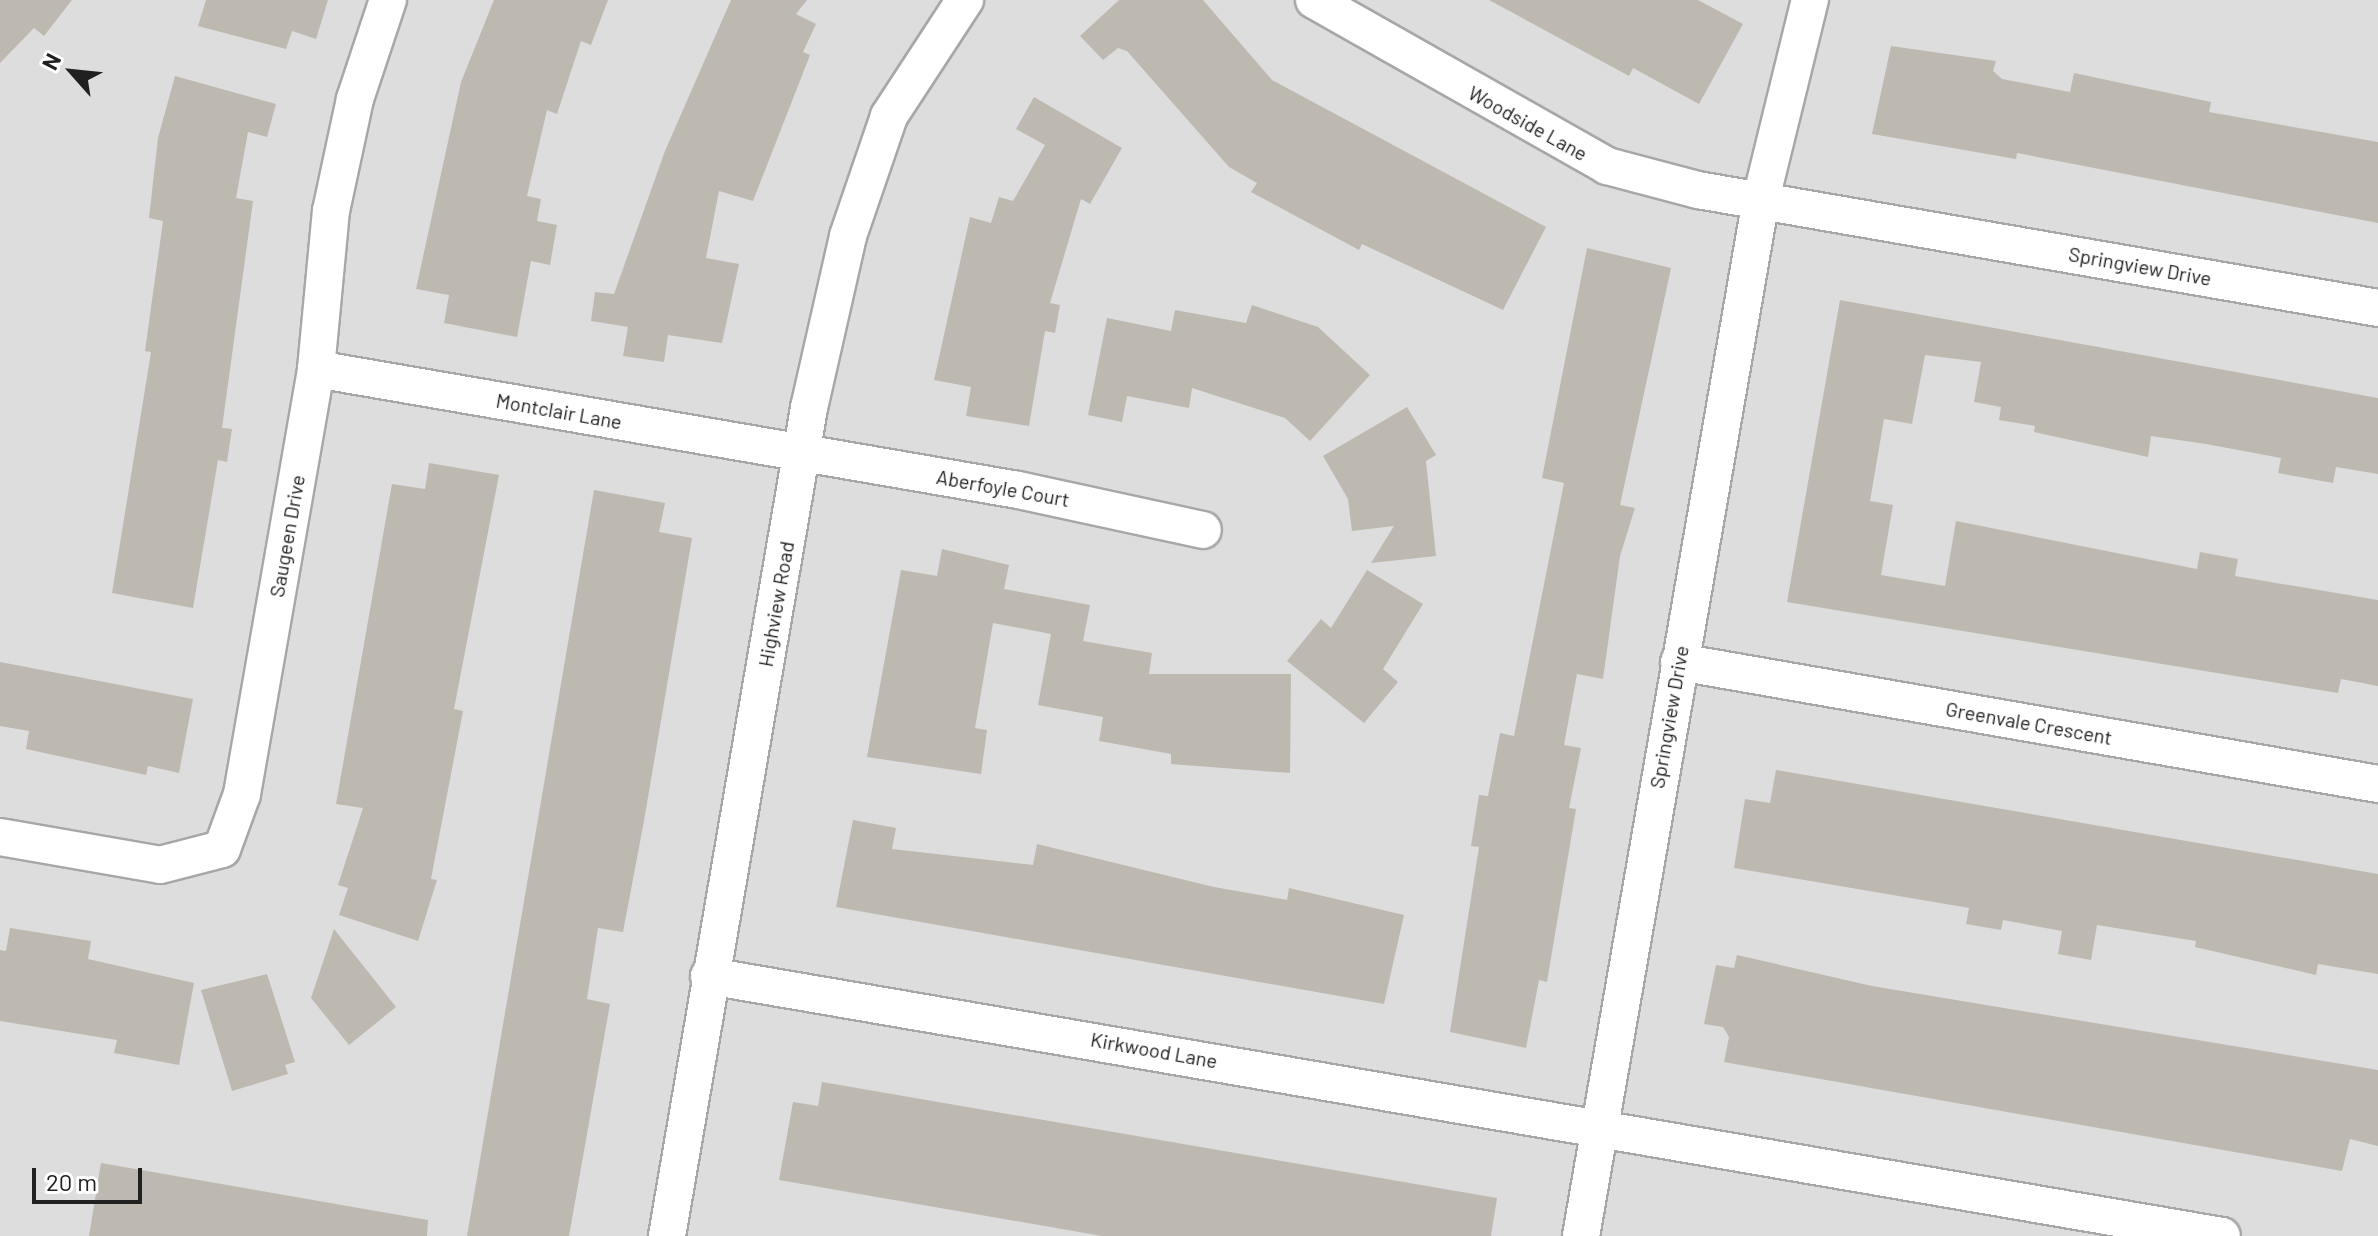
<!DOCTYPE html>
<html>
<head>
<meta charset="utf-8">
<style>
	body { margin:0 }
	#map { position:relative; width:2378px; height:1236px; overflow:hidden; background:#f0f0e7; font-family:Barlow,sans-serif }
	div>[style] { position:absolute }
	[style*='--x'] { left:calc(var(--x)*1px); top:calc(var(--y)*1px); width:calc(var(--w)*1px); rotate:calc(var(--a)*1deg) }
	.residential>* { inset:0; background:#dedddd; transform-origin:0 0 }
	.building>* { inset:0; background:#bdb9b0 }
	.roads { filter:drop-shadow(2px 0 #a7a7a7) drop-shadow(-2px 0 #a7a7a7) drop-shadow(0 2px #a7a7a7) drop-shadow(0 -2px #a7a7a7) }
	.minor>* { height:36px; margin:-18px; padding:0 18px; transform-origin:18px; border-radius:18px; background:#fff }
	span { translate:-50% -50%; white-space:nowrap; text-align:center; line-height:1.15; -webkit-text-stroke:8px #fff; paint-order:stroke }
	.street-label { font-size:20px; color:#202020 }
	.north { position:absolute; left:32px; top:32px; width:80px; height:80px; -webkit-text-stroke:6px #fff; paint-order:stroke; rotate:297deg; font-size:22px; font-weight:700; line-height:32px; text-align:center; color:#202020 }
	.north::after { content:''; display:block; margin:auto; width:28px; height:36px; background:#202020; clip-path:polygon(50% 0,100% 100%,50% 72%,0 100%) }
	.scale { position:absolute; left:32px; top:1168px; width:110px; height:36px; box-sizing:border-box; border:4px solid #202020; border-top:0; padding-left:10px; font-size:24px; line-height:28px; white-space:nowrap; color:#202020; -webkit-text-stroke:6px #fff; paint-order:stroke }
</style>
</head>
<body>
<div id="map">
	<div class="residential">
		<i style="left:0;top:0;width:2378px;height:1236px"></i>
	</div>
	<div class="building">
		<i style="clip-path:polygon(0 0,72px 0,44px 36px,34px 28px,0 63px)"></i>
		<i style="clip-path:polygon(206px 0,328px 0,316px 39px,292px 31px,286px 49px,198px 26px)"></i>
		<i style="clip-path:polygon(494px 0,608px 0,591px 45px,581px 41px,557px 114px,547px 110px,527px 196px,541px 199px,537px 221px,557px 225px,550px 265px,531px 261px,517px 337px,444px 323px,449px 295px,416px 289px,461px 82px)"></i>
		<i style="clip-path:polygon(731px 0,807px 0,796px 14px,816px 24px,803px 52px,810px 55px,753px 201px,719px 191px,706px 258px,739px 264px,722px 343px,668px 335px,664px 362px,623px 356px,628px 327px,591px 321px,595px 292px,614px 294px,665px 151px)"></i>
		<i style="clip-path:polygon(1119px 0,1203px 0,1272px 80px,1546px 227px,1503px 310px,1362px 244px,1359px 250px,1251px 192px,1257px 183px,1229px 167px,1127px 51px,1118px 48px,1103px 60px,1080px 36px)"></i>
		<i style="clip-path:polygon(1489px 0,1698px 0,1743px 24px,1699px 104px,1633px 68px,1629px 76px)"></i>
		<i style="clip-path:polygon(1891px 46px,1996px 61px,1993px 71px,2002px 79px,2070px 92px,2074px 73px,2211px 102px,2209px 112px,2378px 142px,2378px 223px,2017px 153px,2016px 159px,1872px 134px)"></i>
		<i style="clip-path:polygon(175px 76px,276px 104px,267px 137px,248px 132px,236px 198px,253px 201px,222px 428px,232px 429px,227px 462px,218px 460px,193px 608px,112px 593px,151px 352px,145px 351px,163px 221px,149px 218px,158px 138px)"></i>
		<i style="clip-path:polygon(1034px 97px,1122px 148px,1090px 204px,1081px 199px,1050px 303px,1060px 305px,1055px 333px,1045px 331px,1029px 426px,966px 416px,971px 387px,934px 380px,970px 217px,991px 223px,999px 197px,1013px 201px,1045px 145px,1016px 129px)"></i>
		<i style="clip-path:polygon(1587px 248px,1671px 268px,1620px 505px,1635px 508px,1620px 556px,1603px 679px,1577px 674px,1564px 745px,1581px 748px,1569px 808px,1576px 809px,1547px 982px,1539px 980px,1526px 1048px,1450px 1032px,1479px 847px,1471px 846px,1479px 795px,1488px 796px,1500px 733px,1514px 736px,1564px 483px,1542px 478px)"></i>
		<i style="clip-path:polygon(1840px 300px,2378px 398px,2378px 474px,2336px 467px,2333px 483px,2278px 473px,2281px 458px,2206px 444px,2151px 436px,2148px 457px,2034px 432px,2035px 426px,1999px 420px,2001px 407px,1974px 402px,1981px 362px,1925px 355px,1912px 424px,1884px 419px,1870px 501px,1893px 505px,1881px 575px,1945px 586px,1956px 521px,2197px 569px,2200px 552px,2238px 559px,2235px 576px,2378px 600px,2378px 686px,2341px 679px,2338px 693px,1787px 602px)"></i>
		<i style="clip-path:polygon(1252px 305px,1318px 327px,1370px 375px,1310px 441px,1285px 418px,1192px 388px,1189px 408px,1127px 396px,1122px 422px,1088px 415px,1107px 318px,1171px 331px,1175px 310px,1246px 323px)"></i>
		<i style="clip-path:polygon(1407px 407px,1436px 455px,1426px 461px,1436px 556px,1371px 563px,1394px 526px,1352px 531px,1348px 499px,1323px 456px)"></i>
		<i style="clip-path:polygon(429px 463px,499px 475px,454px 709px,463px 711px,431px 879px,437px 880px,418px 941px,339px 915px,348px 888px,338px 885px,363px 808px,336px 804px,392px 484px,425px 489px)"></i>
		<i style="clip-path:polygon(594px 490px,665px 503px,659px 532px,692px 538px,644px 821px,623px 932px,598px 928px,587px 999px,610px 1004px,569px 1236px,467px 1236px)"></i>
		<i style="clip-path:polygon(942px 549px,1009px 565px,1004px 589px,1090px 605px,1083px 641px,1152px 653px,1149px 674px,1291px 674px,1290px 773px,1171px 764px,1171px 754px,1099px 741px,1103px 717px,1038px 705px,1051px 634px,993px 623px,975px 728px,987px 730px,981px 774px,867px 757px,901px 570px,937px 576px)"></i>
		<i style="clip-path:polygon(1367px 570px,1423px 604px,1383px 669px,1398px 682px,1364px 723px,1287px 661px,1321px 619px,1331px 628px)"></i>
		<i style="clip-path:polygon(0 662px,193px 699px,179px 773px,148px 766px,146px 775px,26px 749px,29px 731px,0 726px)"></i>
		<i style="clip-path:polygon(1776px 770px,2378px 874px,2378px 974px,2318px 964px,2316px 975px,2195px 947px,2196px 941px,2097px 925px,2091px 960px,2058px 954px,2062px 931px,2003px 920px,2001px 930px,1966px 924px,1969px 908px,1734px 868px,1745px 799px,1770px 803px)"></i>
		<i style="clip-path:polygon(853px 820px,896px 828px,892px 849px,1033px 865px,1037px 844px,1214px 887px,1287px 900px,1289px 888px,1404px 915px,1384px 1004px,836px 907px)"></i>
		<i style="clip-path:polygon(10px 928px,91px 941px,88px 959px,194px 983px,179px 1065px,114px 1053px,117px 1040px,0 1021px,0 950px,6px 951px)"></i>
		<i style="clip-path:polygon(334px 929px,396px 1007px,349px 1045px,311px 998px)"></i>
		<i style="clip-path:polygon(1737px 955px,1872px 986px,2378px 1070px,2378px 1146px,2350px 1139px,2342px 1171px,1724px 1062px,1729px 1037px,1723px 1027px,1704px 1024px,1716px 965px,1734px 968px)"></i>
		<i style="clip-path:polygon(267px 974px,295px 1062px,285px 1065px,288px 1074px,232px 1091px,201px 990px)"></i>
		<i style="clip-path:polygon(822px 1082px,1497px 1198px,1491px 1236px,1102px 1236px,779px 1180px,793px 1102px,818px 1106px)"></i>
		<i style="clip-path:polygon(101px 1163px,428px 1220px,427px 1236px,89px 1236px)"></i>
	</div>
	<div class="roads">
		<div class="minor">
			<i style="--x:1314;--y:0;--w:337;--a:29.5"></i>
			<i style="--x:1607;--y:166;--w:94;--a:14.8"></i>
			<i style="--x:1698;--y:190;--w:690;--a:9.84"></i>
			<i style="--x:316;--y:369;--w:712;--a:9.78"></i>
			<i style="--x:1018;--y:490;--w:189;--a:12.2"></i>
			<i style="--x:1679;--y:662;--w:710;--a:9.9"></i>
			<i style="--x:0;--y:837;--w:162;--a:9.9"></i>
			<i style="--x:160;--y:865;--w:64;--a:-14.5"></i>
			<i style="--x:222;--y:849;--w:59;--a:-70"></i>
			<i style="--x:242;--y:794;--w:431;--a:-80.1"></i>
			<i style="--x:316;--y:369;--w:159;--a:-84.6"></i>
			<i style="--x:331;--y:211;--w:115;--a:-77.9"></i>
			<i style="--x:355;--y:99;--w:104;--a:-71.6"></i>
			<i style="--x:709;--y:976;--w:1535;--a:9.75"></i>
			<i style="--x:667;--y:1236;--w:840;--a:-80.27"></i>
			<i style="--x:809;--y:408;--w:176;--a:-77.2"></i>
			<i style="--x:848;--y:236;--w:127;--a:-71.1"></i>
			<i style="--x:889;--y:116;--w:139;--a:-56.8"></i>
			<i style="--x:1581;--y:1236;--w:1053;--a:-80.15"></i>
			<i style="--x:1761;--y:199;--w:205;--a:-76.2"></i>
		</div>
	</div>
	<div class="street-label">
		<span style="left:1528px;top:123px;rotate:29deg">Woodside Lane</span>
		<span style="left:2140px;top:266px;rotate:10deg">Springview Drive</span>
		<span style="left:559px;top:411px;rotate:10deg">Montclair Lane</span>
		<span style="left:1003px;top:488px;rotate:10deg">Aberfoyle Court</span>
		<span style="left:287px;top:536px;rotate:-80deg">Saugeen Drive</span>
		<span style="left:776px;top:604px;rotate:-80deg">Highview Road</span>
		<span style="left:1669px;top:717px;rotate:-80deg">Springview Drive</span>
		<span style="left:2029px;top:723px;rotate:10deg">Greenvale Crescent</span>
		<span style="left:1154px;top:1050px;rotate:10deg">Kirkwood Lane</span>
	</div>
	<div class="north">N</div>
	<div class="scale">20 m</div>
</div>
</body>
</html>
